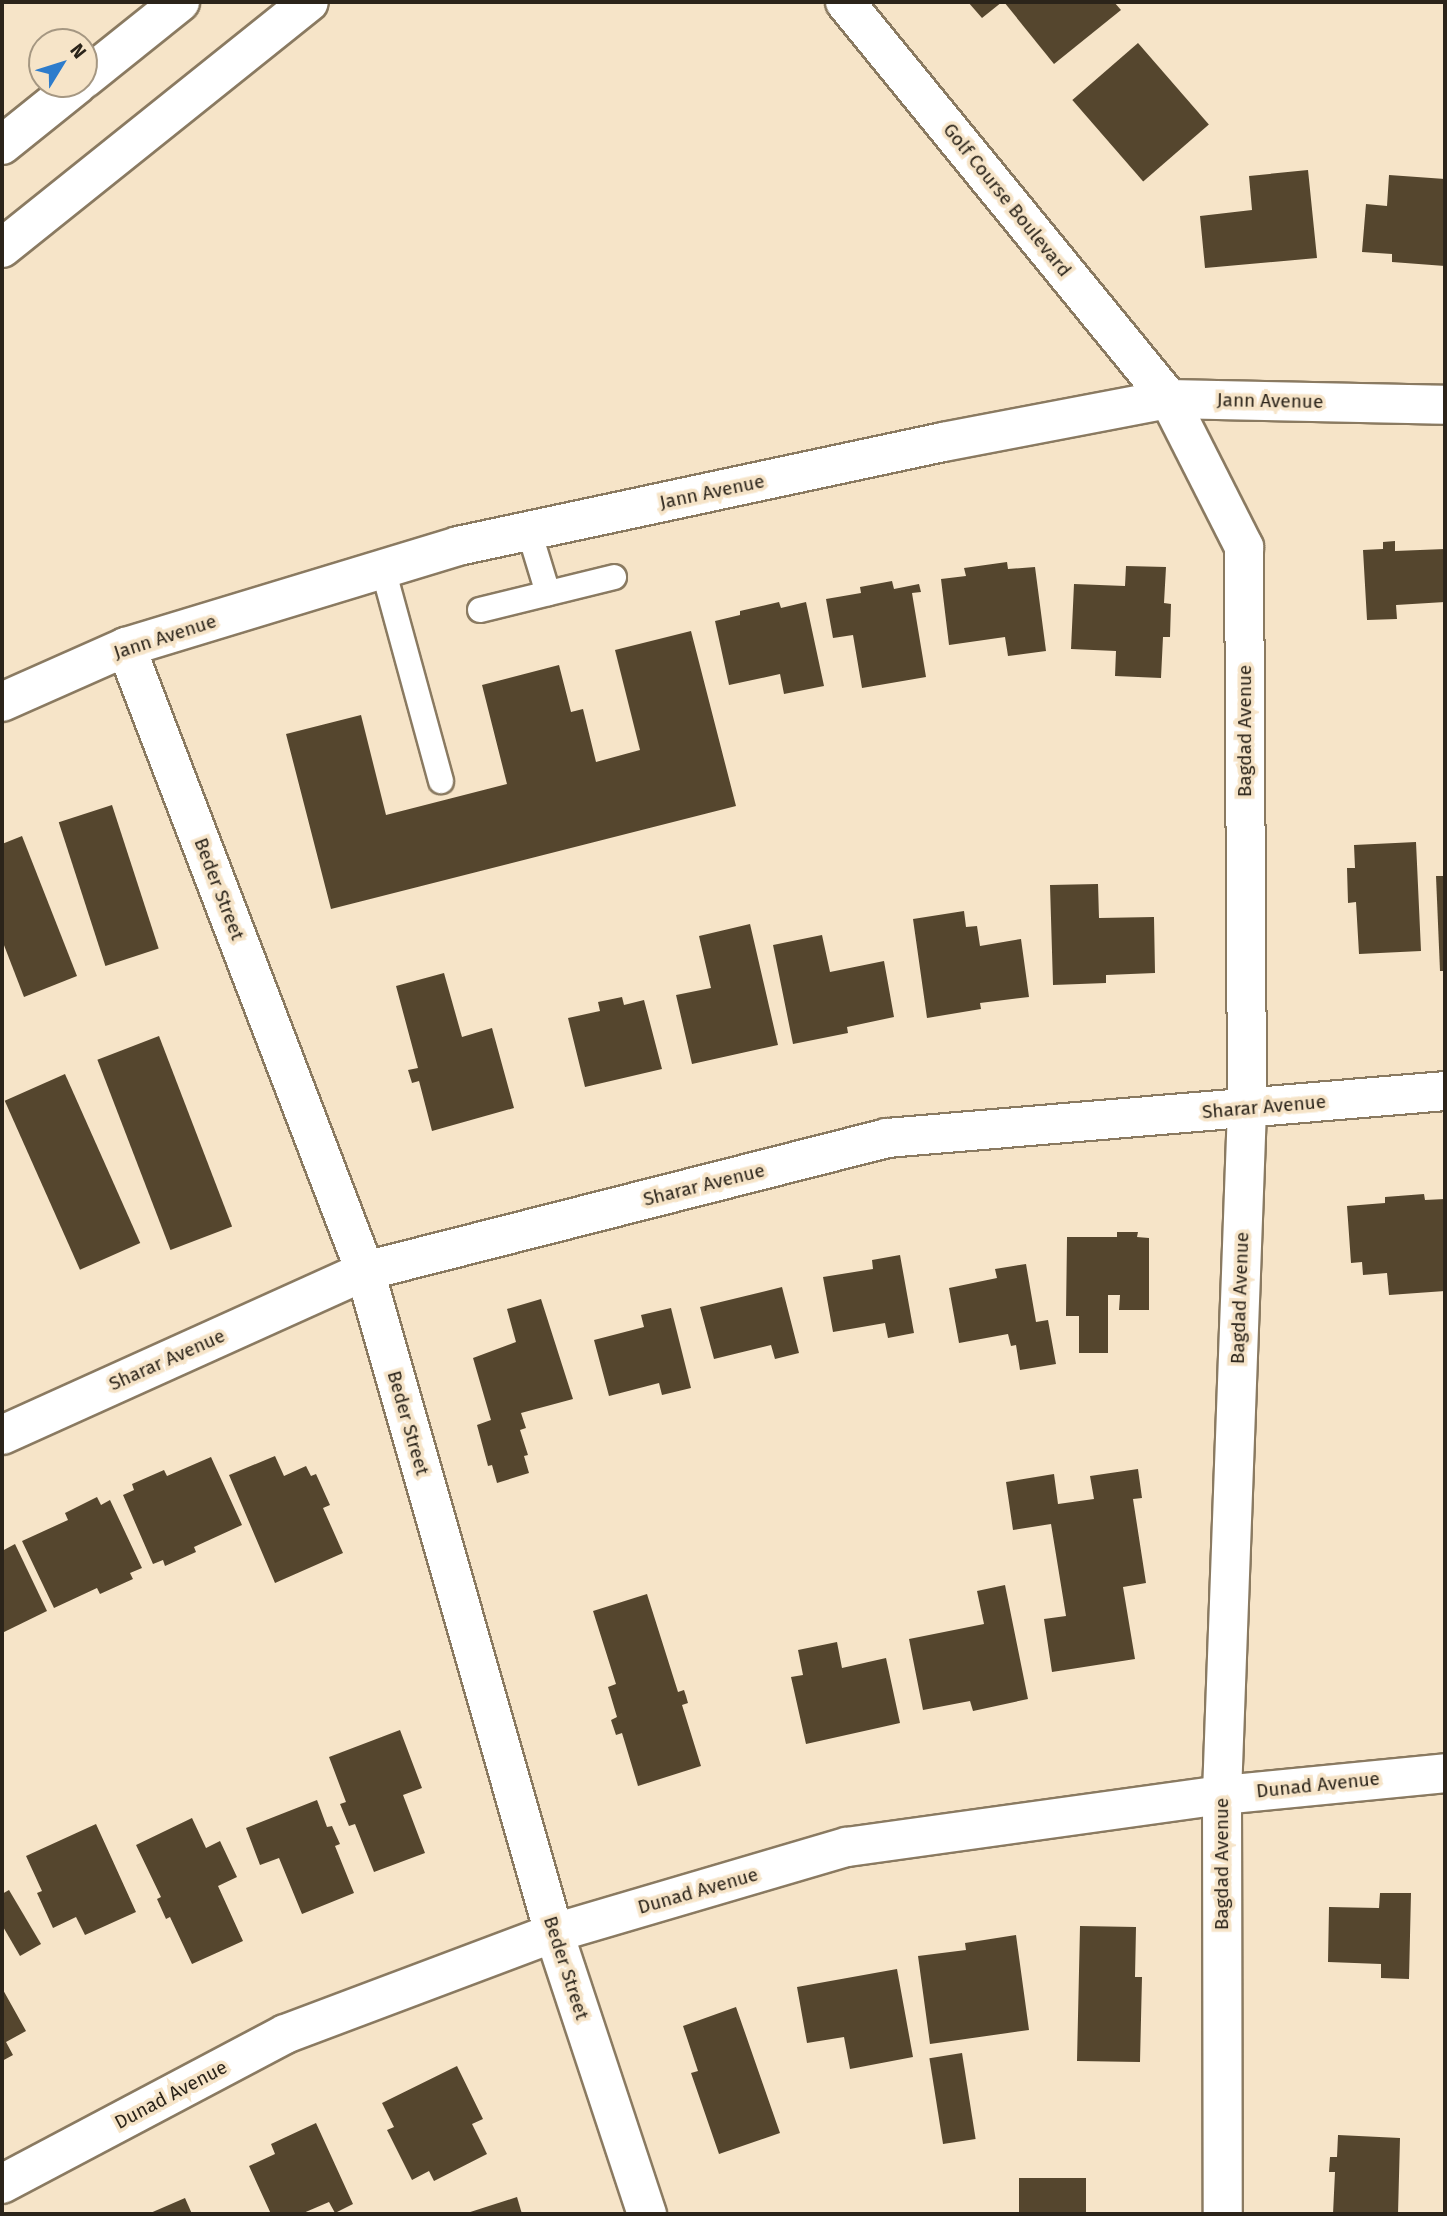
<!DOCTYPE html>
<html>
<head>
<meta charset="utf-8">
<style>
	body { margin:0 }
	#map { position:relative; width:1447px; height:2216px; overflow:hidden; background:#f6e4c8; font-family:"Fira Sans",sans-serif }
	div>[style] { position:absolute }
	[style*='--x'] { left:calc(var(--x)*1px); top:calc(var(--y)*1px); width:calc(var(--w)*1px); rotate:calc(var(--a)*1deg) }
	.building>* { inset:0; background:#55462e; transform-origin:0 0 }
	.roads { filter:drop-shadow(2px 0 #8a7a61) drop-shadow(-2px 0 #8a7a61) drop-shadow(0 2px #8a7a61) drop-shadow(0 -2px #8a7a61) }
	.service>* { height:24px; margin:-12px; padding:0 12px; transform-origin:12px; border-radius:12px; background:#fff }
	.minor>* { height:38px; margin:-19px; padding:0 19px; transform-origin:19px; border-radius:19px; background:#fff }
	.primary>* { height:38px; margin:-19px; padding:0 19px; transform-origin:19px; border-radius:19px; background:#fff }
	span { translate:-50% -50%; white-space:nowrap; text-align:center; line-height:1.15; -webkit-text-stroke:7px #f6e4c8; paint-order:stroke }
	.street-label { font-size:19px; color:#2b241a }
	.frame { position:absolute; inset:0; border:4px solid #2b241a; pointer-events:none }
	.north { position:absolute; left:28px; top:28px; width:70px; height:70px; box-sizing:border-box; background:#f6e4c8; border:2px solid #a59782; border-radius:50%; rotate:52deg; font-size:19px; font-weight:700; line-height:28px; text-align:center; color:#2b241a }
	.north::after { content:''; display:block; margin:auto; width:24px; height:32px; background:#2d7ccc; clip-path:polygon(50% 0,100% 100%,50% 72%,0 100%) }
</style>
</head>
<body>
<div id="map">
	<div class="building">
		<i style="clip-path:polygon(968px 2px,1002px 2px,982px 18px)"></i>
		<i style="clip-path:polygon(1004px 2px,1114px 2px,1121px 10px,1054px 64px)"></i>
		<i style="left:1138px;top:43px;width:108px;height:87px;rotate:49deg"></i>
		<i style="clip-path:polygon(1308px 170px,1317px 258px,1205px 268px,1200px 216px,1252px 210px,1249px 176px)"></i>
		<i style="clip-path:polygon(1389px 175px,1445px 179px,1445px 266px,1392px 262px,1392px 254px,1362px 252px,1366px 204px,1387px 206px)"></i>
		<i style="clip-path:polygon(1395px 541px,1395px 551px,1445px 549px,1445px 602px,1396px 605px,1397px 619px,1367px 620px,1363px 550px,1383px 549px,1383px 542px)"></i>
		<i style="clip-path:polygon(1007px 562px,1008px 569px,1035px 567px,1046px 651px,1008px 656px,1005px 637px,949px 645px,941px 579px,966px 576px,964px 568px)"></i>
		<i style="clip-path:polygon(1126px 566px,1166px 567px,1164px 603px,1171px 604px,1170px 637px,1163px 637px,1161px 678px,1115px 676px,1116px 651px,1071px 649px,1074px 584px,1125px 586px)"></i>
		<i style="clip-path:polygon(892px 581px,894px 589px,919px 584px,921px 592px,912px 593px,926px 677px,862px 688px,853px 635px,833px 638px,826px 599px,861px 593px,860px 587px)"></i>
		<i style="clip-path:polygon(779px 602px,781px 608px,806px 602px,824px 686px,784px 694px,780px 674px,729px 685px,715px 621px,740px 615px,740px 611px)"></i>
		<i style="clip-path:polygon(691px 631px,736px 806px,331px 909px,286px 734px,361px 715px,386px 815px,507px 784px,482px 685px,559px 665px,571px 712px,583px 709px,596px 762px,640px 750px,615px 650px)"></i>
		<i style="left:112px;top:805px;width:151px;height:56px;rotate:72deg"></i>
		<i style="clip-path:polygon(22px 836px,77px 976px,24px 997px,2px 940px,2px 844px)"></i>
		<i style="clip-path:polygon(1416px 842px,1421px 951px,1359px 954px,1356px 902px,1348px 903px,1347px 868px,1355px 868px,1354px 845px)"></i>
		<i style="clip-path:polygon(1436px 876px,1445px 876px,1445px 971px,1440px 971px)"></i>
		<i style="clip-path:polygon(1098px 884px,1099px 918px,1154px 917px,1155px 973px,1106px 975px,1106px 983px,1053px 985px,1050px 885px)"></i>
		<i style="clip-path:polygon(964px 911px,966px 927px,977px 926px,980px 946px,1021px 939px,1029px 997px,980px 1003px,981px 1009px,927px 1018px,913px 919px)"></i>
		<i style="clip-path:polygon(750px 924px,778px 1045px,692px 1064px,676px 995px,711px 988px,699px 936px)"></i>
		<i style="clip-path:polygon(822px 935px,830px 972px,884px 961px,894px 1017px,847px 1027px,848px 1033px,793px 1044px,773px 945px)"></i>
		<i style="clip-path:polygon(444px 973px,462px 1037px,492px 1028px,514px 1108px,432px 1131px,419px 1081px,412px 1083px,408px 1070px,418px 1068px,396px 986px)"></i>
		<i style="clip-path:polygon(622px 997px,624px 1005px,644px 1000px,662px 1069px,585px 1087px,568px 1018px,600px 1011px,598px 1002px)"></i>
		<i style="left:159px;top:1036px;width:204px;height:66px;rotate:69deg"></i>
		<i style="left:65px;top:1074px;width:185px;height:66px;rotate:66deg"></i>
		<i style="clip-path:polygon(1424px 1194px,1425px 1200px,1445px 1199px,1445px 1291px,1389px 1295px,1387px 1273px,1363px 1275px,1362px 1262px,1351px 1263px,1347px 1206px,1385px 1203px,1385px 1197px)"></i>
		<i style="clip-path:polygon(1117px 1232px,1138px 1232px,1137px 1237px,1149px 1238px,1149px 1310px,1119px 1310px,1120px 1295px,1108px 1295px,1108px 1353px,1079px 1353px,1079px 1316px,1066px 1316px,1067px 1237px,1117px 1237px)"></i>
		<i style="clip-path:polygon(900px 1255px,914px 1333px,888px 1338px,885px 1323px,833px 1332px,823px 1277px,873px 1269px,872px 1260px)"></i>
		<i style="clip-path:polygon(1026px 1264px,1036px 1322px,1048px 1320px,1056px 1364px,1020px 1370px,1016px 1345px,1011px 1346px,1008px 1334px,959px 1343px,949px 1288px,997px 1278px,995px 1269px)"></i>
		<i style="clip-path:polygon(782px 1287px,799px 1353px,775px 1359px,771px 1345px,714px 1359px,700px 1307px)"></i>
		<i style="clip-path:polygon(541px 1299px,573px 1399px,521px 1413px,526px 1428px,520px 1430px,528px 1455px,524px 1456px,529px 1473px,497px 1483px,492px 1465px,488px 1466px,477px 1425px,491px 1420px,473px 1358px,516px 1342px,507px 1309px)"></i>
		<i style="clip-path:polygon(671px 1308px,691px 1388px,662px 1395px,659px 1383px,609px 1396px,594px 1340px,644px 1327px,641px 1315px)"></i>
		<i style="clip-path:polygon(275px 1456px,284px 1476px,306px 1466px,311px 1476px,316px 1474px,330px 1505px,323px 1508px,343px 1553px,275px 1583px,229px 1475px)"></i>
		<i style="clip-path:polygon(211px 1457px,242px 1525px,194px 1547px,196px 1552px,165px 1566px,163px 1560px,153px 1564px,123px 1495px,134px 1490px,132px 1484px,164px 1470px,167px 1476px)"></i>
		<i style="clip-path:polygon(1138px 1469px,1142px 1498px,1133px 1499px,1146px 1583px,1123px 1587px,1135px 1659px,1052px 1672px,1044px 1619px,1066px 1616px,1051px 1524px,1013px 1530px,1006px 1482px,1054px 1474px,1058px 1504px,1094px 1499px,1090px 1476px)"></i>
		<i style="clip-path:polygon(97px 1497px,101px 1505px,110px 1500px,142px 1568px,130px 1573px,133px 1579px,100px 1594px,97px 1588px,54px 1608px,22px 1541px,68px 1520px,65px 1513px)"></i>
		<i style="clip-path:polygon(15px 1544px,47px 1611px,2px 1633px,2px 1551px)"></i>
		<i style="clip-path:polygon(1005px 1585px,1028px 1699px,973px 1711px,970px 1701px,923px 1710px,909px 1639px,984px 1624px,977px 1591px)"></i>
		<i style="clip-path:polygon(647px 1594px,678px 1692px,684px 1690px,686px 1696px,688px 1703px,682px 1705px,701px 1766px,638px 1786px,622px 1733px,616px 1735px,611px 1720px,617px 1717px,608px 1687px,616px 1684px,593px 1611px)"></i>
		<i style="clip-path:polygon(837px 1642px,842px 1668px,886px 1658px,900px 1723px,806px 1744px,791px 1677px,803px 1675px,798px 1650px)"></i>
		<i style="clip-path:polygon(400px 1730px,422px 1788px,403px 1795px,425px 1853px,374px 1872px,355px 1824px,349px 1826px,340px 1804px,346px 1802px,329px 1757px)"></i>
		<i style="clip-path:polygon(317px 1800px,327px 1827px,332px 1826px,340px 1844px,335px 1846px,354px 1893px,302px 1914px,279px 1858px,260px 1865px,246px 1828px)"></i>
		<i style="clip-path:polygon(192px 1818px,206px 1848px,220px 1841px,237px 1877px,218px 1886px,243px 1941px,192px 1964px,170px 1917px,166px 1919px,157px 1899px,161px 1897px,136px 1845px)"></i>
		<i style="clip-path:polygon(96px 1824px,136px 1912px,85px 1935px,76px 1917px,53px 1928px,37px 1893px,42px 1891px,26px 1856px)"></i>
		<i style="clip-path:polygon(9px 1890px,41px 1944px,20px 1956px,2px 1925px,2px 1894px)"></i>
		<i style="clip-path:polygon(1380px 1893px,1411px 1893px,1409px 1979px,1381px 1978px,1381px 1964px,1328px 1962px,1329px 1907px,1379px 1908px)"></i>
		<i style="clip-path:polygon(1080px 1926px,1136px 1927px,1135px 1977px,1142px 1977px,1140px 2062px,1077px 2061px)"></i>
		<i style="clip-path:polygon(1016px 1935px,1029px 2030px,930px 2044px,918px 1956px,966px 1950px,965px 1943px)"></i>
		<i style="clip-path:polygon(897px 1969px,913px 2057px,850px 2069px,844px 2037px,807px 2043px,797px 1987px)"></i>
		<i style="clip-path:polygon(2px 1988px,26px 2031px,6px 2042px,13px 2055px,2px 2061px)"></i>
		<i style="clip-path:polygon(736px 2007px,780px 2133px,719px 2154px,691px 2073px,698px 2071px,683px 2026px)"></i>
		<i style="left:962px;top:2053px;width:87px;height:33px;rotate:81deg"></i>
		<i style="clip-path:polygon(457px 2066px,483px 2119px,472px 2124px,487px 2154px,434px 2181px,429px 2171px,412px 2180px,387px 2130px,394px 2127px,382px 2103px)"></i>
		<i style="clip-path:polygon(316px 2123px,353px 2204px,335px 2213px,329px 2202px,301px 2214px,271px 2214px,249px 2166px,275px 2154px,271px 2144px)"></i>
		<i style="clip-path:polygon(1338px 2135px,1400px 2138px,1398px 2214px,1333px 2214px,1335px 2172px,1329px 2172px,1330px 2157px,1337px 2157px)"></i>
		<i style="left:1019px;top:2178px;width:67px;height:37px"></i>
		<i style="clip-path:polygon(517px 2197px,522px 2214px,464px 2214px)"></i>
		<i style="clip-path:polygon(185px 2198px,192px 2214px,148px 2214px)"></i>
	</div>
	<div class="roads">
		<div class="service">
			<i style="--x:529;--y:531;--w:65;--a:73"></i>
			<i style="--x:383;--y:569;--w:220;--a:74.7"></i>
			<i style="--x:480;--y:610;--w:138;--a:-13.8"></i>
		</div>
		<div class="minor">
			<i style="--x:845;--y:2;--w:512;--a:50.78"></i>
			<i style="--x:1169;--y:399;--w:166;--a:63.1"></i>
			<i style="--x:1244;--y:547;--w:562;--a:89.69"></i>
			<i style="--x:1247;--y:1109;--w:686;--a:92.09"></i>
			<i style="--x:1222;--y:1795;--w:419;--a:89.9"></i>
			<i style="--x:126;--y:647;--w:668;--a:69.04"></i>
			<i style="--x:365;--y:1271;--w:688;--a:74.07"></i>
			<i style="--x:554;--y:1933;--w:296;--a:71.7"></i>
			<i style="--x:2;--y:702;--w:136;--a:-23.9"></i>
			<i style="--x:126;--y:647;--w:347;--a:-16.9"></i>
			<i style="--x:458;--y:546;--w:496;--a:-12.1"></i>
			<i style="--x:943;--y:442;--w:230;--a:-10.8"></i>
			<i style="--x:1169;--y:399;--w:276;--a:1.2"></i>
			<i style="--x:2;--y:1435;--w:398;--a:-24.3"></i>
			<i style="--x:365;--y:1271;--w:539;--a:-14.29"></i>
			<i style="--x:887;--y:1138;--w:560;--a:-4.81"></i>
			<i style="--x:2;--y:2184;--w:320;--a:-27.9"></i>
			<i style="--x:285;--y:2034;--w:287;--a:-20.6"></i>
			<i style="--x:554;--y:1933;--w:305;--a:-16.4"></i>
			<i style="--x:847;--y:1847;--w:379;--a:-7.9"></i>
			<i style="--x:1222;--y:1795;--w:224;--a:-5.6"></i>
		</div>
		<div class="primary">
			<i style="--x:84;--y:79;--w:123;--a:-38.7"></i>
			<i style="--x:2;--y:145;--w:97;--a:-38.8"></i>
			<i style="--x:2;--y:248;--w:393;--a:-38.7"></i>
		</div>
	</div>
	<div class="street-label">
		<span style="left:1007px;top:200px;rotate:51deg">Golf Course Boulevard</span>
		<span style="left:1270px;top:401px;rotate:1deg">Jann Avenue</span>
		<span style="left:712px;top:492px;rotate:-12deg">Jann Avenue</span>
		<span style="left:165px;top:637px;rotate:-18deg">Jann Avenue</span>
		<span style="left:1245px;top:731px;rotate:-90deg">Bagdad Avenue</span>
		<span style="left:219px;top:889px;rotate:69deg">Beder Street</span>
		<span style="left:1264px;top:1107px;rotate:-5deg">Sharar Avenue</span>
		<span style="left:704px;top:1185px;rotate:-14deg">Sharar Avenue</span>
		<span style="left:1240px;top:1298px;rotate:-88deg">Bagdad Avenue</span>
		<span style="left:167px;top:1360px;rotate:-24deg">Sharar Avenue</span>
		<span style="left:408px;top:1423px;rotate:74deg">Beder Street</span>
		<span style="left:1318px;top:1785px;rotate:-6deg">Dunad Avenue</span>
		<span style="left:1222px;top:1864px;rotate:-90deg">Bagdad Avenue</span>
		<span style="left:698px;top:1891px;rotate:-16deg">Dunad Avenue</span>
		<span style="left:566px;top:1968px;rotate:72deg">Beder Street</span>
		<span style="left:171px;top:2095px;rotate:-28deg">Dunad Avenue</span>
	</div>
	<div class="frame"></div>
	<div class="north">N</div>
</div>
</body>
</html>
